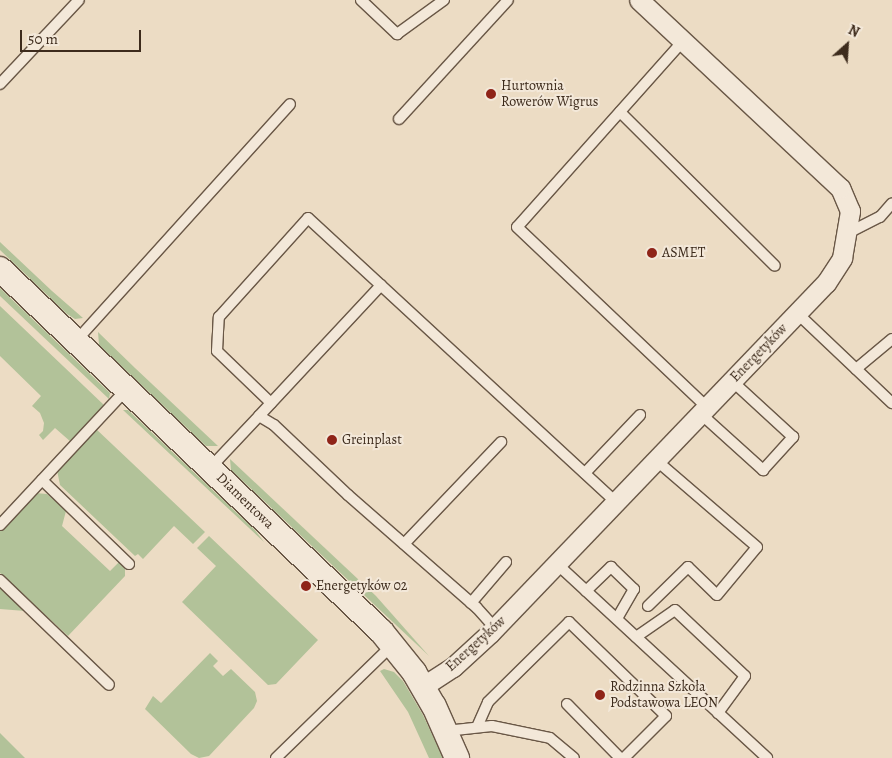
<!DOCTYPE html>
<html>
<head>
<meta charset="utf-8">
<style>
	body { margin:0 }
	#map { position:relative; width:892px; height:758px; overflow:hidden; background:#ecdcc4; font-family:Alegreya,serif }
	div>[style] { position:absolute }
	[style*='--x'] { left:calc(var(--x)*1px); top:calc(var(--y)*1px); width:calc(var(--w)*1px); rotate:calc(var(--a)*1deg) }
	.green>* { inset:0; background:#b2c299 }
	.roads { filter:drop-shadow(1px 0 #695746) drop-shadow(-1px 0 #695746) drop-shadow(0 1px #695746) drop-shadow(0 -1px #695746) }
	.service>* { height:10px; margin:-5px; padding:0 5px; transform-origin:5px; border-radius:5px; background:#f3e8d9 }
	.minor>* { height:19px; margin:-9.5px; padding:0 9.5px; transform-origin:9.5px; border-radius:9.5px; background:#f3e8d9 }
	.tertiary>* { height:24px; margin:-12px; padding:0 12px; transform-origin:12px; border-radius:12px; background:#f3e8d9 }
	.dots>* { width:14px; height:14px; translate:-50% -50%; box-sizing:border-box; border:2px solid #f3e8d9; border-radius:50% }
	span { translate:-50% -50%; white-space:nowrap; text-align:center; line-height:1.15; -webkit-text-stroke:4px #f3e8d9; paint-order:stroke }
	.poi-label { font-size:14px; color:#3d2b1c }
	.left { translate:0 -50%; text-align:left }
	.street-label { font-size:14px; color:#3d2b1c }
	.north { position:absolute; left:822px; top:20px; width:50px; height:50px; -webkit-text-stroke:4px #f3e8d9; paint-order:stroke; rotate:26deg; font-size:14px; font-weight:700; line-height:20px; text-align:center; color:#3d2b1c }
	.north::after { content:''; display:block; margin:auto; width:18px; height:22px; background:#3d2b1c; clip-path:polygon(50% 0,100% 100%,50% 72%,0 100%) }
	.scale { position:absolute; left:20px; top:30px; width:121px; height:22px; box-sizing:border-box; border:2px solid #3d2b1c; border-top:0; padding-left:6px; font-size:15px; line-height:18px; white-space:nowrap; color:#3d2b1c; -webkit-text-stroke:4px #f3e8d9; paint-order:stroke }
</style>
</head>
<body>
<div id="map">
	<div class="green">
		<i style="clip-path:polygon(0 242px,52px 291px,83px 318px,75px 319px,67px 314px,0 250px)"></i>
		<i style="clip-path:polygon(0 288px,110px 393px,109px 399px,0 296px)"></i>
		<i style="clip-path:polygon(0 306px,105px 406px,71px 442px,55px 428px,43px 440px,39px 435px,43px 431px,44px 423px,40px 413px,32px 406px,41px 396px,0 356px)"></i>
		<i style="clip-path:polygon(98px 332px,135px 368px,218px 446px,206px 446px,116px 361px,99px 345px)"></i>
		<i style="clip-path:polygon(123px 410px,128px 410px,183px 462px,255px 530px,264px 542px)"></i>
		<i style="clip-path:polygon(95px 428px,205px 532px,193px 544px,174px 526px,143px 559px,138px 554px,135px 556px,60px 485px,57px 470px)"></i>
		<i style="clip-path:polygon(230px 459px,376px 596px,429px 656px,231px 470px)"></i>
		<i style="clip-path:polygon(35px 493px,47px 494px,66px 511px,62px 526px,110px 571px,119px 562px,125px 569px,125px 576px,68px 636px,0 573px,0 530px)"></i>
		<i style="clip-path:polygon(209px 536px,318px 640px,276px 684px,268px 685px,182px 602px,216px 566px,197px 548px)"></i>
		<i style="clip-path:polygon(0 584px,27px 609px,25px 611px,0 609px)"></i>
		<i style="clip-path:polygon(210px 653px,218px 661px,213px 666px,223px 676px,231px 669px,255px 692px,257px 701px,254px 708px,209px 756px,199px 758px,191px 754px,145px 709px,153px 696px,161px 703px)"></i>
		<i style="clip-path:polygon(384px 669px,394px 672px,403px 681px,423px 715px,443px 758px,429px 758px,408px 712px,380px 671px)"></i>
		<i style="clip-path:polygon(0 733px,25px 758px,0 758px)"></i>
	</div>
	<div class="roads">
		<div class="service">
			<i style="--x:361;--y:0;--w:50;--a:43.4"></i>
			<i style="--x:397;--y:34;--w:58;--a:-35.9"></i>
			<i style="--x:683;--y:41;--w:249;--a:131.7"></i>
			<i style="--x:517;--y:227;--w:262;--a:43.5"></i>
			<i style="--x:0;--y:84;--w:115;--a:-46.8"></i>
			<i style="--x:620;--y:112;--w:218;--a:44.8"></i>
			<i style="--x:399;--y:119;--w:161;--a:-47.5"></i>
			<i style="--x:846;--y:234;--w:38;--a:-27"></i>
			<i style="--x:880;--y:217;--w:18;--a:-49"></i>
			<i style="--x:797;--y:313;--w:131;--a:43.5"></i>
			<i style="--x:76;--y:341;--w:319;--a:-47.9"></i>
			<i style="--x:856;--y:369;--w:47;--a:-39.8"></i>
			<i style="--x:271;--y:403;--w:75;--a:-136.1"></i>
			<i style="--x:217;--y:351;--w:34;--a:-87"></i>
			<i style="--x:219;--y:317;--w:133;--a:-48"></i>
			<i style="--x:308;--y:218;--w:419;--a:42.7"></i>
			<i style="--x:701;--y:414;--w:84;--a:42.1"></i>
			<i style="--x:763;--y:470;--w:45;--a:-47.7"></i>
			<i style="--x:793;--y:437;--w:83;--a:-137.4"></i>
			<i style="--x:259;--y:416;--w:179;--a:-47"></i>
			<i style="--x:210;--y:468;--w:71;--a:-46.7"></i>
			<i style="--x:259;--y:416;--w:17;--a:31"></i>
			<i style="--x:274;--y:425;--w:102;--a:43.4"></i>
			<i style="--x:348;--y:495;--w:171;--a:41.2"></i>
			<i style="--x:477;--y:608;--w:27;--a:48"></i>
			<i style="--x:585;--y:473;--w:80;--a:-46.5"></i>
			<i style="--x:42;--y:480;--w:121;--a:44"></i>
			<i style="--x:0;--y:525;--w:186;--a:-47"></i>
			<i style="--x:404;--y:544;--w:141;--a:-46.4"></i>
			<i style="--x:557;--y:564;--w:286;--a:42.7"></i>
			<i style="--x:0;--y:580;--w:151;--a:43.9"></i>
			<i style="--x:586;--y:591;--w:35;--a:-44"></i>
			<i style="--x:611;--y:567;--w:32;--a:44"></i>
			<i style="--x:634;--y:589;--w:34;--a:120"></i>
			<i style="--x:471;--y:603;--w:54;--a:-49.5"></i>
			<i style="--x:648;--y:606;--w:56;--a:-44.3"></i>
			<i style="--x:688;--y:567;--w:40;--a:44"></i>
			<i style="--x:717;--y:595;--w:62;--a:-50.2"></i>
			<i style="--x:757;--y:547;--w:133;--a:-139.3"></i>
			<i style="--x:636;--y:637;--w:47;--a:-34.7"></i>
			<i style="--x:675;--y:610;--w:96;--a:43.3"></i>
			<i style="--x:745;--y:676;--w:46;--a:126.1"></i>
			<i style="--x:567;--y:704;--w:76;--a:45.5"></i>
			<i style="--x:477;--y:727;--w:27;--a:-66"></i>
			<i style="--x:488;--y:702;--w:114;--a:-44.6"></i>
			<i style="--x:569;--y:622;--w:135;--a:44.1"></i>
			<i style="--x:666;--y:716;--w:59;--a:135"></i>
			<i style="--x:446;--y:731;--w:46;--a:-6.2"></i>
			<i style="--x:492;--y:726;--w:59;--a:11.7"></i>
			<i style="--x:550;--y:738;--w:31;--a:40"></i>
			<i style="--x:276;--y:758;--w:162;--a:-44.2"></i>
		</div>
		<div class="minor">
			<i style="--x:422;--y:687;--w:37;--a:-33"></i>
			<i style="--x:453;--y:667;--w:50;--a:-42.6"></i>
			<i style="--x:490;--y:633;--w:485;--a:-46.2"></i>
			<i style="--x:826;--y:283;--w:30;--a:-57"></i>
			<i style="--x:842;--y:258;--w:48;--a:-80.3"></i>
			<i style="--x:850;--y:211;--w:25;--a:-113"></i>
			<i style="--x:840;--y:188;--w:275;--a:-136.9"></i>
		</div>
		<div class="tertiary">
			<i style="--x:0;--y:269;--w:526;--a:43.54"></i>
			<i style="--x:381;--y:631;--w:53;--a:51.2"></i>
			<i style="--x:414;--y:672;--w:39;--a:60"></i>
			<i style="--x:434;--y:706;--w:57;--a:66.1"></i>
		</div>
	</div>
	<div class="dots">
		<i style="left:491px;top:94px;background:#8f2418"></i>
		<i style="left:652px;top:253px;background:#8f2418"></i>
		<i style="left:332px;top:440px;background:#8f2418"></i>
		<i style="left:306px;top:586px;background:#8f2418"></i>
		<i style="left:600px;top:695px;background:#8f2418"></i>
	</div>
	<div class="poi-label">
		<span class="left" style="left:501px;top:94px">Hurtownia<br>Rowerów Wigrus</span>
		<span class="left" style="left:662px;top:253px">ASMET</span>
		<span class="left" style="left:342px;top:440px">Greinplast</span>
		<span class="left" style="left:316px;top:586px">Energetyków 02</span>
		<span class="left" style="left:610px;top:695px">Rodzinna Szkoła<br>Podstawowa LEON</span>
	</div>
	<div class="street-label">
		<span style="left:759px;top:353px;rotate:-46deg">Energetyków</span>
		<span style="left:245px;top:501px;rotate:44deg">Diamentowa</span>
		<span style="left:476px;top:644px;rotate:-42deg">Energetyków</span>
	</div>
	<div class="north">N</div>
	<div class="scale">50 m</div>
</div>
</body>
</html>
